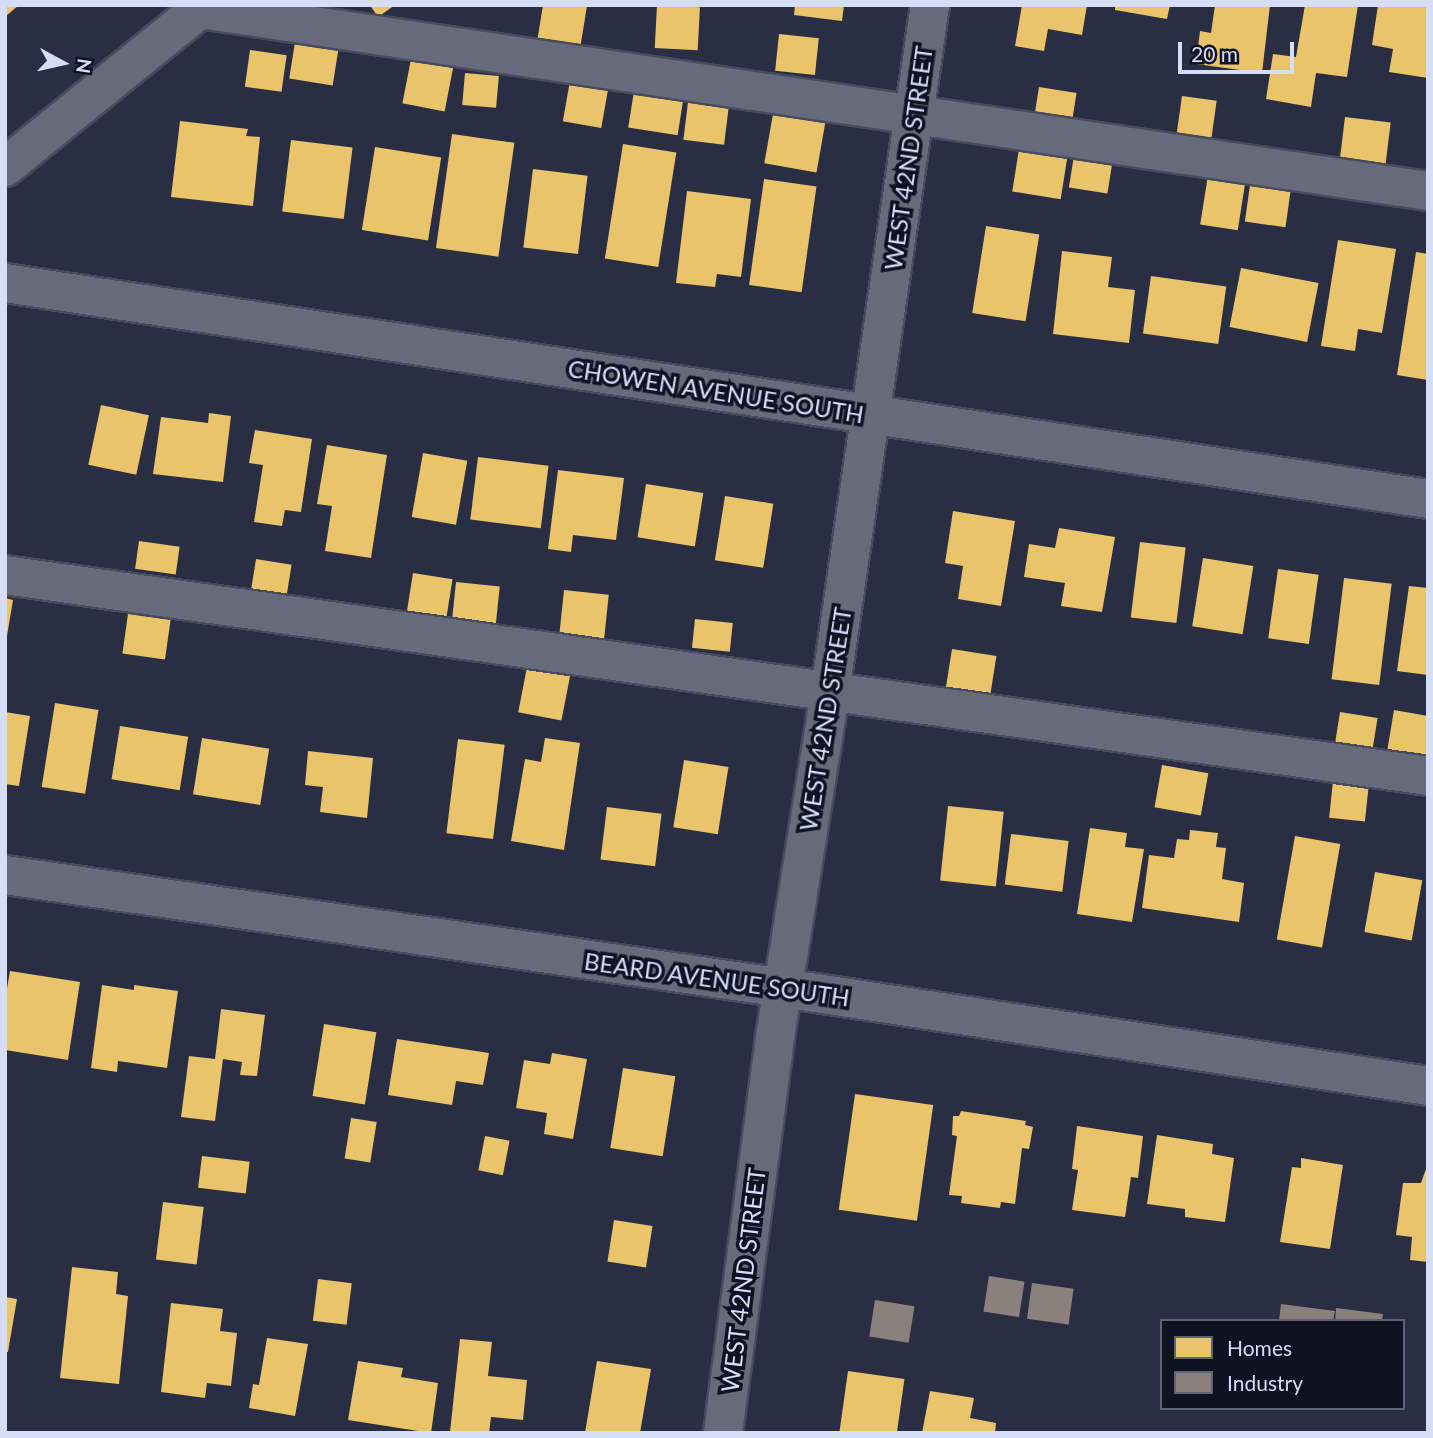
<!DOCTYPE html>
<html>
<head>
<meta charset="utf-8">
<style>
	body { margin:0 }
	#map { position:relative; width:1433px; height:1438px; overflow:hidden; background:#2a2e42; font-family:Lato,sans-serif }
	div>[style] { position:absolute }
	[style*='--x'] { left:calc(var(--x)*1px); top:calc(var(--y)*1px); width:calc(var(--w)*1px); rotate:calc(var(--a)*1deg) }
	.homes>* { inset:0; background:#e9c46a; transform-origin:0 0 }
	.industry>* { inset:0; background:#8a817c; transform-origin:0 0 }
	.roads { filter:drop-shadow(2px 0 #484b5d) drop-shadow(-2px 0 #484b5d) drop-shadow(0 2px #484b5d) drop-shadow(0 -2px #484b5d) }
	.minor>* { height:38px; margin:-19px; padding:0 19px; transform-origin:19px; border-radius:19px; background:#666a7a }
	span { translate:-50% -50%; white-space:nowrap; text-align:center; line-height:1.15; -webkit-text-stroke:7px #0e1223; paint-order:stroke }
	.street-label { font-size:24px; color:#d6ddf6 }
	.frame { position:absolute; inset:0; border:7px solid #d6ddf6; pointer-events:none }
	.legend { position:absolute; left:1160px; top:1319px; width:245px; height:91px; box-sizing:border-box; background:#0e1223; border:2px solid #5e6377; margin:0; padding:9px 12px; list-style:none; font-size:21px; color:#d6ddf6 }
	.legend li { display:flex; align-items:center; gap:14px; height:35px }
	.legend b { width:35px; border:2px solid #5e6377 }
	.north { position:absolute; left:28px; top:28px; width:70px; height:70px; -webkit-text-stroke:5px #0e1223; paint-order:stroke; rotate:98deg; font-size:19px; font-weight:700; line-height:28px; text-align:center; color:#d6ddf6 }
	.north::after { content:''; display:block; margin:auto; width:24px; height:32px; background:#d6ddf6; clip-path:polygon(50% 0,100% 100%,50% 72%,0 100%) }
	.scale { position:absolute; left:1178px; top:42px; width:116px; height:32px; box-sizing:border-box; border:4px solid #d6ddf6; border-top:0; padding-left:9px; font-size:21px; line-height:24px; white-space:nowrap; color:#d6ddf6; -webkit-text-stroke:5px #0e1223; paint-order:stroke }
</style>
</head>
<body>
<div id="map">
	<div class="homes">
		<i style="clip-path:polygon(5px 5px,19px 5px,6px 16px)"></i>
		<i style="clip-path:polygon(370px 5px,395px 5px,378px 17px)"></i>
		<i style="clip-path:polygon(543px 5px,587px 6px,580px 49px,537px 42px)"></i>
		<i style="left:657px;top:5px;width:43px;height:43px;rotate:3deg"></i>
		<i style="clip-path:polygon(795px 5px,844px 5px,842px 21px,794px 15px)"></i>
		<i style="clip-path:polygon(1022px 5px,1087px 5px,1082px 35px,1048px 29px,1044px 51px,1015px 46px)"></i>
		<i style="clip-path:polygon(1115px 5px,1170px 5px,1167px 19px,1115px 10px)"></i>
		<i style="clip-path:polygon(1215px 5px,1270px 5px,1262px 73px,1196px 64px,1200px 31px,1211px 33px)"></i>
		<i style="clip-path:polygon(1305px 5px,1358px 5px,1347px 77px,1316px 73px,1311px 107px,1266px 99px,1273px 54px,1296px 57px)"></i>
		<i style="clip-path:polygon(1378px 5px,1428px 5px,1428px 78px,1389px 72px,1393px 49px,1372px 45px)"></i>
		<i style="left:779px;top:34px;width:40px;height:37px;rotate:6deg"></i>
		<i style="left:295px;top:42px;width:44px;height:37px;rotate:9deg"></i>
		<i style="left:250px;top:50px;width:37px;height:37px;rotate:8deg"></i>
		<i style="left:411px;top:59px;width:43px;height:45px;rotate:11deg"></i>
		<i style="left:465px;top:73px;width:34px;height:32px;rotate:5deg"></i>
		<i style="left:571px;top:75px;width:39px;height:47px;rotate:10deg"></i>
		<i style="left:1039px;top:87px;width:38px;height:39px;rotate:9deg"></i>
		<i style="left:634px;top:91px;width:50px;height:37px;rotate:9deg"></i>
		<i style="left:689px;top:94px;width:41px;height:46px;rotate:7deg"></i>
		<i style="left:1182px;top:96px;width:35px;height:42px;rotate:8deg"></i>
		<i style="left:773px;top:114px;width:53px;height:50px;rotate:10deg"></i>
		<i style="left:1345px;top:117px;width:46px;height:45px;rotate:7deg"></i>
		<i style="clip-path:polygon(180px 121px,248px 129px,246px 136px,260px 137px,253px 206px,171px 197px)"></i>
		<i style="left:452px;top:134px;width:63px;height:115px;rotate:8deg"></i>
		<i style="left:291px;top:140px;width:62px;height:72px;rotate:7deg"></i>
		<i style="left:623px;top:144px;width:54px;height:116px;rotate:9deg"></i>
		<i style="left:375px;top:147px;width:67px;height:84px;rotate:9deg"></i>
		<i style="left:1019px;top:149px;width:49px;height:43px;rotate:9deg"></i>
		<i style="left:1075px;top:149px;width:39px;height:39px;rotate:9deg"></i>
		<i style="left:533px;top:169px;width:55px;height:79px;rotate:7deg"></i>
		<i style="left:1208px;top:175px;width:38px;height:50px;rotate:9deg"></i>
		<i style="left:1251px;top:178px;width:41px;height:44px;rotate:8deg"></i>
		<i style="left:764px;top:179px;width:53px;height:107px;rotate:8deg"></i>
		<i style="clip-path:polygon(687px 191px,751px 199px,741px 277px,717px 274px,715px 287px,676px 283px)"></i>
		<i style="left:986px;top:226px;width:54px;height:88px;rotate:9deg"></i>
		<i style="clip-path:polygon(1338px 240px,1396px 249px,1382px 333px,1358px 329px,1355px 351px,1321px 346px)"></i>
		<i style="clip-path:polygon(1062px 251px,1112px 257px,1108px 287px,1135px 290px,1129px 343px,1053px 334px)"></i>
		<i style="clip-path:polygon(1416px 252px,1428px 254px,1428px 380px,1397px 375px)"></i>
		<i style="left:1241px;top:268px;width:79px;height:60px;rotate:11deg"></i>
		<i style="left:1151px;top:276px;width:76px;height:58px;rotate:8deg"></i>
		<i style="left:101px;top:405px;width:49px;height:61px;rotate:12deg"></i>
		<i style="clip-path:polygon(209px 413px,231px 416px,223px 482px,153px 474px,161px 417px,208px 423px)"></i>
		<i style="clip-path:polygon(255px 430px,312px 439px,301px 512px,285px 510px,282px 526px,254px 522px,263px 465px,249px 463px)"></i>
		<i style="clip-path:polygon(327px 445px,387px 455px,371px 558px,325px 551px,332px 506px,317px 504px)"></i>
		<i style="left:423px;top:453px;width:45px;height:65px;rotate:10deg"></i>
		<i style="left:478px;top:457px;width:71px;height:63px;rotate:7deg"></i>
		<i style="clip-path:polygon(558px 470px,624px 478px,616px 540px,573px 535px,571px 552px,548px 549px)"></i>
		<i style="left:646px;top:484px;width:58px;height:54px;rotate:9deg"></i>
		<i style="left:725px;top:496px;width:49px;height:65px;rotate:9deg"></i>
		<i style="clip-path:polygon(953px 511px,1015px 521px,1001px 606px,958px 599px,963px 566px,945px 563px)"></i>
		<i style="clip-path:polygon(1059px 528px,1115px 537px,1102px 612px,1061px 606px,1065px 583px,1024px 577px,1029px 544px,1055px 548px)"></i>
		<i style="left:139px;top:541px;width:41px;height:28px;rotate:8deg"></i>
		<i style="left:1140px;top:542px;width:46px;height:76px;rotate:7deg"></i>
		<i style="left:1203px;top:558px;width:51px;height:69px;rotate:9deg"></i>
		<i style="left:256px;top:559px;width:36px;height:31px;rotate:9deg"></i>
		<i style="left:1278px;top:569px;width:41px;height:70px;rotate:8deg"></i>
		<i style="left:413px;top:573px;width:40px;height:45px;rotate:9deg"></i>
		<i style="left:1344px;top:578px;width:48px;height:102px;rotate:7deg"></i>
		<i style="left:456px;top:582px;width:44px;height:40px;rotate:6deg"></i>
		<i style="clip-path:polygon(1409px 586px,1428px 588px,1428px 675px,1397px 671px)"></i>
		<i style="left:564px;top:590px;width:45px;height:50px;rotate:6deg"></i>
		<i style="clip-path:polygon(5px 598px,13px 600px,7px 636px,5px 635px)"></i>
		<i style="left:128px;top:614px;width:43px;height:40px;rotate:8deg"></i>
		<i style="left:695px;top:619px;width:38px;height:29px;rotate:6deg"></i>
		<i style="left:952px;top:649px;width:45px;height:45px;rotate:9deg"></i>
		<i style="left:527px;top:667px;width:44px;height:46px;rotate:11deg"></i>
		<i style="left:55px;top:703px;width:44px;height:85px;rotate:9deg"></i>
		<i style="clip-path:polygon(1394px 710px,1428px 716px,1428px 759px,1387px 752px)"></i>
		<i style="clip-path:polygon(5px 712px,30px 716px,19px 786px,5px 784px)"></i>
		<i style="left:1340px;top:712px;width:38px;height:40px;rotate:9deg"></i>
		<i style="left:120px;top:726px;width:69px;height:54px;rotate:9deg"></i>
		<i style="left:202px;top:738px;width:68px;height:57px;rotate:9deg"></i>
		<i style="clip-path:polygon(545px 738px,580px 743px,564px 850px,511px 841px,525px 759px,541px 762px)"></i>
		<i style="left:458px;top:739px;width:47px;height:95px;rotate:7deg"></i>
		<i style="clip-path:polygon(308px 751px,373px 758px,367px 818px,320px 812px,323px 787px,305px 785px)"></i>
		<i style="left:684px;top:760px;width:45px;height:68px;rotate:9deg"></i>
		<i style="left:1162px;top:765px;width:47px;height:43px;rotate:10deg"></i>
		<i style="left:1333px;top:781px;width:36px;height:37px;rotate:6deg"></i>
		<i style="left:948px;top:806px;width:56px;height:75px;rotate:6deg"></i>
		<i style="left:607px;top:807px;width:55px;height:53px;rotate:7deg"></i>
		<i style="clip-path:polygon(1090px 828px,1127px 833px,1125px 847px,1144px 849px,1132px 922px,1077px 914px)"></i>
		<i style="clip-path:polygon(1190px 830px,1218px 833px,1216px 847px,1226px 848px,1222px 879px,1244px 883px,1239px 922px,1142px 908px,1149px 855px,1174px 858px,1177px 839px,1189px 840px)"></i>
		<i style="left:1011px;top:834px;width:58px;height:51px;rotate:7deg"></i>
		<i style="left:1295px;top:836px;width:46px;height:105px;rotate:10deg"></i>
		<i style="left:1375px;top:872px;width:48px;height:61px;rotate:10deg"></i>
		<i style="clip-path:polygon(10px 971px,80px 982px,68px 1060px,5px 1050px,5px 1000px)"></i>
		<i style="clip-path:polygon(102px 985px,134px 990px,134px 985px,178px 991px,167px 1068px,118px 1061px,117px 1072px,91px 1068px)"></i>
		<i style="clip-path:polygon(221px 1009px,265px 1015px,257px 1076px,240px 1075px,242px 1062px,223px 1059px,215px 1121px,181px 1117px,189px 1056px,215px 1059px)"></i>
		<i style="left:324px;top:1024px;width:53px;height:73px;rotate:9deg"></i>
		<i style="clip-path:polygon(397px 1039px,489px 1053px,483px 1085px,456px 1081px,452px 1105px,388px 1095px)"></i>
		<i style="clip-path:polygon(552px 1053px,587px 1059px,573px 1139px,544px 1134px,547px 1113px,516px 1108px,524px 1060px,550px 1064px)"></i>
		<i style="left:623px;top:1068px;width:53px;height:81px;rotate:9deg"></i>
		<i style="left:855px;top:1094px;width:79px;height:117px;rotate:8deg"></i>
		<i style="clip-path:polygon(961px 1111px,1026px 1121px,1025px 1125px,1033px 1127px,1029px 1149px,1022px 1148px,1015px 1204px,1001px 1202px,1000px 1208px,961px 1203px,962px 1196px,949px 1195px,957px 1136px,952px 1135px,953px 1116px,959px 1116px)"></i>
		<i style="left:351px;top:1118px;width:26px;height:41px;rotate:9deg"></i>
		<i style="clip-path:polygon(1077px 1126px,1143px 1136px,1138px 1178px,1131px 1177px,1125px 1217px,1072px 1210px,1078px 1170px,1072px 1169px)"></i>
		<i style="clip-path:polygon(1157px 1135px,1213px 1144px,1212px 1154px,1234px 1158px,1225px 1222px,1185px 1217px,1185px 1209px,1147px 1204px)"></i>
		<i style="left:485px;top:1136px;width:25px;height:35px;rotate:11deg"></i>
		<i style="left:202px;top:1156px;width:48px;height:32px;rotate:7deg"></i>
		<i style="clip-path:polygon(1301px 1158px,1343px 1165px,1330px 1249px,1280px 1242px,1292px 1167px,1301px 1168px)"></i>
		<i style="clip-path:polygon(1426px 1169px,1428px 1170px,1428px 1262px,1410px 1260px,1412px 1237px,1396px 1235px,1403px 1183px,1421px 1183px)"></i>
		<i style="left:163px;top:1202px;width:41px;height:58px;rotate:7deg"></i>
		<i style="left:614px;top:1220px;width:39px;height:42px;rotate:9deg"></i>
		<i style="clip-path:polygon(72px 1267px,118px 1272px,116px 1294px,128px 1296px,119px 1384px,60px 1378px)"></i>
		<i style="left:318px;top:1279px;width:34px;height:42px;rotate:7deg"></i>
		<i style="clip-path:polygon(5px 1297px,17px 1299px,8px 1352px,5px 1352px)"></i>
		<i style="clip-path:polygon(171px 1303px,223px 1309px,220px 1331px,237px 1333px,231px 1386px,207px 1383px,205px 1398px,161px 1392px)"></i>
		<i style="clip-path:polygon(267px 1338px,308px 1344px,295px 1416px,249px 1408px,253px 1384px,259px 1385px)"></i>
		<i style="clip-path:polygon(460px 1339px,492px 1342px,488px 1376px,527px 1380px,523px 1420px,491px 1417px,489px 1433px,450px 1432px)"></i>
		<i style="clip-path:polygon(358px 1361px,403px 1368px,401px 1377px,438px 1383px,431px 1433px,348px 1420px)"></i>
		<i style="clip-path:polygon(597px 1361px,651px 1369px,640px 1433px,585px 1433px)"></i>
		<i style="left:848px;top:1371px;width:57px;height:63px;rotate:8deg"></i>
		<i style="clip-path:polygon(930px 1391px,974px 1398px,970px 1418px,996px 1423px,995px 1433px,922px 1433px)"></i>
	</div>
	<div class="industry">
		<i style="left:989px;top:1276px;width:36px;height:36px;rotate:9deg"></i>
		<i style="left:1032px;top:1283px;width:42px;height:36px;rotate:8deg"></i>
		<i style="left:875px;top:1300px;width:40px;height:37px;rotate:9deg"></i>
		<i style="clip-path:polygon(1281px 1304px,1335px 1311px,1333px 1321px,1279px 1321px)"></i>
		<i style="clip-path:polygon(1336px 1308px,1383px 1314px,1382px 1321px,1335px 1321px)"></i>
	</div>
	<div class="roads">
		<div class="minor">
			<i style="--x:200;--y:9;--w:1241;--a:8.43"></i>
			<i style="--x:5;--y:167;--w:257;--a:-39"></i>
			<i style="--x:5;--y:283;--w:1439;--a:8.63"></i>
			<i style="--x:5;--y:575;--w:1437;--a:8.04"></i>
			<i style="--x:5;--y:875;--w:786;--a:8.26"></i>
			<i style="--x:783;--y:988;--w:652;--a:8.64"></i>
			<i style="--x:723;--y:1433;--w:399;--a:-82.5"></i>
			<i style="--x:775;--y:1037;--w:349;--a:-80.9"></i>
			<i style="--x:830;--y:692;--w:694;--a:-81.72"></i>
		</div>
	</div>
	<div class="street-label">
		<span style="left:908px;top:158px;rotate:-82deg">WEST 42ND STREET</span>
		<span style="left:716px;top:391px;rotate:9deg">CHOWEN AVENUE SOUTH</span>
		<span style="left:825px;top:719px;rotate:-81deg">WEST 42ND STREET</span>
		<span style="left:717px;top:979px;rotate:8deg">BEARD AVENUE SOUTH</span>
		<span style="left:743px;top:1280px;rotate:-83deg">WEST 42ND STREET</span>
	</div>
	<div class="frame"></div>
	<ul class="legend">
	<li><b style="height:19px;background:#e9c46a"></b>Homes</li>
	<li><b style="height:19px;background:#8a817c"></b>Industry</li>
	</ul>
	<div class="north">N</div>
	<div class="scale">20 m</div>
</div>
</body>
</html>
